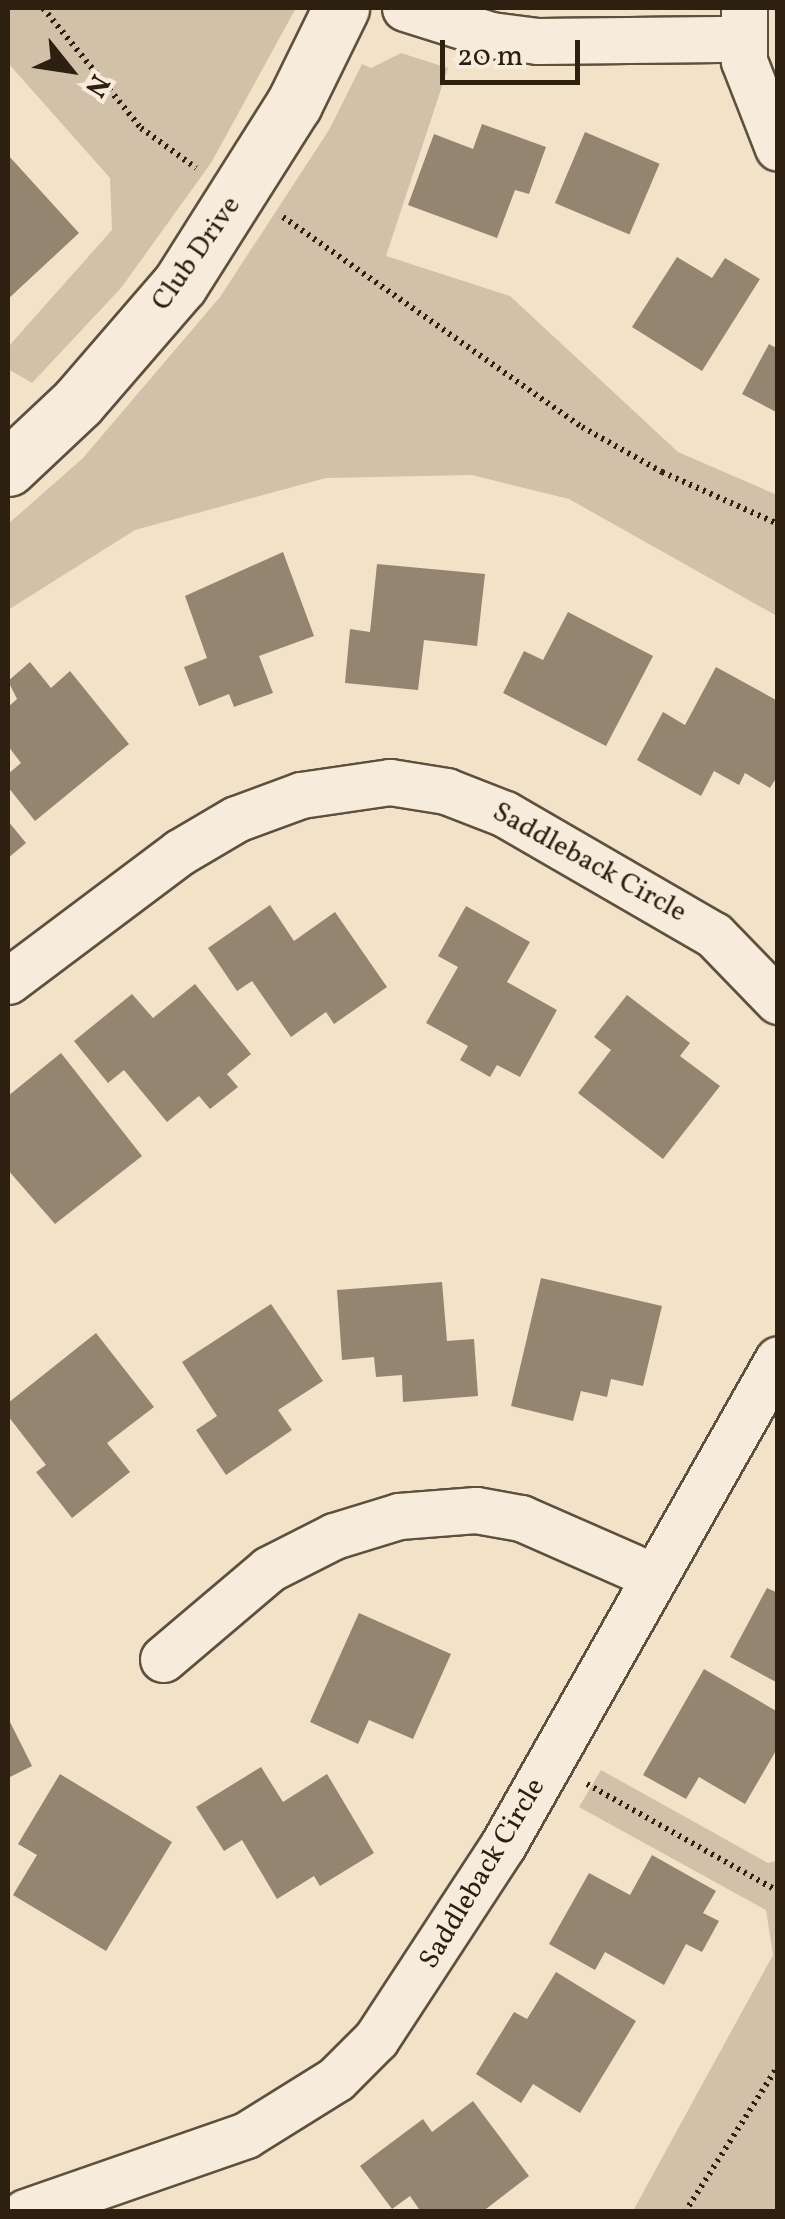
<!DOCTYPE html>
<html>
<head>
<meta charset="utf-8">
<style>
	body { margin:0 }
	#map { position:relative; width:785px; height:2219px; overflow:hidden; background:#f2e2c8; font-family:Vollkorn,serif }
	div>[style] { position:absolute }
	[style*='--x'] { left:calc(var(--x)*1px); top:calc(var(--y)*1px); width:calc(var(--w)*1px); rotate:calc(var(--a)*1deg) }
	.green>* { inset:0; background:#d1c1a9 }
	.building>* { inset:0; background:#938570; transform-origin:0 0 }
	.path>* { height:6px; margin-top:-3px; transform-origin:0; background:repeating-linear-gradient(90deg,#2d2010 0 2.5px,transparent 0 7.5px) }
	.roads { filter:drop-shadow(2px 0 #5e503e) drop-shadow(-2px 0 #5e503e) drop-shadow(0 2px #5e503e) drop-shadow(0 -2px #5e503e) }
	.street>* { height:45px; margin:-22.5px; padding:0 22.5px; transform-origin:22.5px; border-radius:22.5px; background:#f7ecdb }
	.secondary>* { height:55px; margin:-27.5px; padding:0 27.5px; transform-origin:27.5px; border-radius:27.5px; background:#f7ecdb }
	span { translate:-50% -50%; white-space:nowrap; text-align:center; line-height:1.15; -webkit-text-stroke:10px #f7ecdb; paint-order:stroke }
	.street-label { font-size:28px; color:#2d2010 }
	.frame { position:absolute; inset:0; border:10px solid #2d2010; pointer-events:none }
	.north { position:absolute; left:20px; top:20px; width:100px; height:100px; -webkit-text-stroke:8px #f7ecdb; paint-order:stroke; rotate:120deg; font-size:28px; font-weight:700; line-height:40px; text-align:center; color:#2d2010 }
	.north::after { content:''; display:block; margin:auto; width:35px; height:45px; background:#2d2010; clip-path:polygon(50% 0,100% 100%,50% 72%,0 100%) }
	.scale { position:absolute; left:440px; top:40px; width:140px; height:45px; box-sizing:border-box; border:5px solid #2d2010; border-top:0; padding-left:12px; font-size:30px; line-height:35px; white-space:nowrap; color:#2d2010; -webkit-text-stroke:8px #f7ecdb; paint-order:stroke }
</style>
</head>
<body>
<div id="map">
	<div class="green">
		<i style="clip-path:polygon(8px 8px,296px 8px,211px 163px,121px 288px,32px 383px,8px 369px,8px 347px,112px 230px,110px 178px,8px 63px)"></i>
		<i style="clip-path:polygon(401px 53px,448px 68px,386px 256px,510px 296px,678px 452px,777px 495px,777px 616px,569px 499px,472px 475px,326px 478px,135px 530px,8px 610px,8px 524px,83px 458px,220px 297px,329px 130px,362px 64px,371px 68px)"></i>
		<i style="clip-path:polygon(601px 1770px,768px 1863px,777px 1861px,777px 2211px,633px 2211px,773px 1955px,766px 1910px,579px 1807px)"></i>
	</div>
	<div class="building">
		<i style="clip-path:polygon(482px 124px,546px 147px,529px 194px,515px 190px,497px 238px,408px 205px,434px 134px,473px 149px)"></i>
		<i style="left:585px;top:132px;width:81px;height:77px;rotate:23deg"></i>
		<i style="clip-path:polygon(8px 155px,79px 233px,8px 299px)"></i>
		<i style="clip-path:polygon(677px 257px,712px 278px,725px 258px,760px 279px,702px 371px,632px 327px)"></i>
		<i style="clip-path:polygon(769px 344px,778px 349px,778px 413px,742px 394px)"></i>
		<i style="clip-path:polygon(283px 552px,314px 636px,259px 656px,273px 693px,234px 707px,229px 694px,199px 706px,184px 667px,207px 658px,185px 596px)"></i>
		<i style="clip-path:polygon(377px 564px,485px 574px,477px 646px,424px 640px,418px 690px,345px 683px,350px 629px,370px 632px)"></i>
		<i style="clip-path:polygon(568px 612px,653px 656px,606px 746px,503px 693px,524px 651px,543px 660px)"></i>
		<i style="clip-path:polygon(30px 662px,51px 688px,70px 671px,129px 744px,35px 821px,8px 787px,8px 774px,21px 763px,8px 746px,8px 707px,17px 699px,8px 681px)"></i>
		<i style="clip-path:polygon(716px 667px,778px 701px,778px 775px,770px 788px,745px 773px,739px 785px,714px 771px,701px 796px,637px 760px,663px 712px,685px 725px)"></i>
		<i style="clip-path:polygon(8px 821px,26px 843px,8px 858px)"></i>
		<i style="clip-path:polygon(270px 905px,294px 941px,335px 912px,387px 987px,334px 1024px,326px 1012px,291px 1037px,252px 981px,237px 991px,208px 948px)"></i>
		<i style="clip-path:polygon(466px 906px,530px 942px,507px 982px,557px 1010px,520px 1077px,497px 1065px,490px 1077px,460px 1060px,468px 1046px,426px 1023px,458px 967px,438px 956px)"></i>
		<i style="clip-path:polygon(195px 984px,251px 1054px,227px 1074px,238px 1087px,210px 1109px,199px 1096px,167px 1122px,124px 1070px,108px 1083px,74px 1041px,132px 994px,153px 1018px)"></i>
		<i style="clip-path:polygon(627px 995px,690px 1043px,680px 1056px,720px 1086px,663px 1159px,578px 1093px,611px 1050px,594px 1037px)"></i>
		<i style="clip-path:polygon(61px 1053px,142px 1156px,55px 1224px,8px 1170px,8px 1096px)"></i>
		<i style="clip-path:polygon(541px 1278px,662px 1306px,643px 1386px,611px 1379px,607px 1397px,581px 1391px,573px 1421px,511px 1406px)"></i>
		<i style="clip-path:polygon(442px 1282px,447px 1341px,474px 1339px,478px 1396px,403px 1402px,402px 1375px,376px 1377px,374px 1357px,342px 1360px,337px 1290px)"></i>
		<i style="clip-path:polygon(271px 1304px,323px 1381px,278px 1410px,292px 1430px,226px 1475px,196px 1430px,217px 1416px,182px 1362px)"></i>
		<i style="clip-path:polygon(96px 1333px,154px 1407px,107px 1443px,130px 1472px,72px 1518px,36px 1472px,46px 1465px,8px 1416px,8px 1403px)"></i>
		<i style="clip-path:polygon(767px 1588px,778px 1593px,776px 1682px,730px 1657px)"></i>
		<i style="clip-path:polygon(359px 1613px,451px 1654px,413px 1739px,369px 1720px,358px 1744px,310px 1722px)"></i>
		<i style="clip-path:polygon(704px 1669px,778px 1712px,778px 1747px,745px 1804px,699px 1777px,686px 1799px,643px 1775px)"></i>
		<i style="clip-path:polygon(8px 1718px,32px 1766px,8px 1778px)"></i>
		<i style="clip-path:polygon(261px 1767px,283px 1802px,327px 1774px,374px 1853px,320px 1886px,314px 1876px,277px 1899px,242px 1840px,224px 1851px,196px 1807px)"></i>
		<i style="clip-path:polygon(60px 1774px,172px 1842px,106px 1951px,13px 1895px,37px 1855px,18px 1844px)"></i>
		<i style="clip-path:polygon(652px 1855px,716px 1891px,703px 1913px,719px 1921px,702px 1952px,686px 1944px,664px 1985px,605px 1952px,595px 1970px,549px 1944px,589px 1873px,630px 1895px)"></i>
		<i style="clip-path:polygon(556px 1972px,636px 2021px,580px 2113px,533px 2084px,521px 2103px,476px 2074px,514px 2012px,527px 2019px)"></i>
		<i style="clip-path:polygon(473px 2101px,529px 2176px,482px 2212px,421px 2212px,410px 2196px,392px 2209px,360px 2166px,423px 2119px,432px 2132px)"></i>
	</div>
	<div class="path">
		<i style="--x:43;--y:8;--w:155;--a:50.8"></i>
		<i style="--x:141;--y:128;--w:68;--a:36"></i>
		<i style="--x:283;--y:217;--w:365;--a:35.1"></i>
		<i style="--x:582;--y:427;--w:92;--a:29.4"></i>
		<i style="--x:662;--y:472;--w:127;--a:24.1"></i>
		<i style="--x:587;--y:1784;--w:219;--a:29.3"></i>
		<i style="--x:685;--y:2212;--w:173;--a:-57.5"></i>
	</div>
	<div class="roads">
		<div class="street">
			<i style="--x:405;--y:8;--w:90;--a:17.4"></i>
			<i style="--x:491;--y:35;--w:47;--a:7.3"></i>
			<i style="--x:538;--y:41;--w:204;--a:-0.6"></i>
			<i style="--x:744;--y:9;--w:52;--a:90"></i>
			<i style="--x:744;--y:61;--w:93;--a:68.7"></i>
			<i style="--x:8;--y:981;--w:215;--a:-36.9"></i>
			<i style="--x:180;--y:852;--w:65;--a:-30.5"></i>
			<i style="--x:236;--y:819;--w:69;--a:-20.3"></i>
			<i style="--x:301;--y:795;--w:90;--a:-8.3"></i>
			<i style="--x:390;--y:782;--w:57;--a:9.1"></i>
			<i style="--x:446;--y:791;--w:63;--a:21.3"></i>
			<i style="--x:505;--y:814;--w:241;--a:30.1"></i>
			<i style="--x:714;--y:935;--w:92;--a:45.9"></i>
			<i style="--x:163;--y:1659;--w:139;--a:-40.3"></i>
			<i style="--x:269;--y:1569;--w:73;--a:-26.9"></i>
			<i style="--x:334;--y:1536;--w:68;--a:-17.1"></i>
			<i style="--x:399;--y:1516;--w:77;--a:-4.5"></i>
			<i style="--x:476;--y:1510;--w:46;--a:10.1"></i>
			<i style="--x:521;--y:1518;--w:144;--a:23.7"></i>
			<i style="--x:25;--y:2212;--w:234;--a:-19.2"></i>
			<i style="--x:246;--y:2135;--w:106;--a:-31.9"></i>
			<i style="--x:336;--y:2079;--w:57;--a:-45"></i>
			<i style="--x:376;--y:2039;--w:232;--a:-56.8"></i>
			<i style="--x:503;--y:1845;--w:558;--a:-60.5"></i>
		</div>
		<div class="secondary">
			<i style="--x:8;--y:468;--w:96;--a:-43.3"></i>
			<i style="--x:78;--y:402;--w:156;--a:-49.2"></i>
			<i style="--x:180;--y:284;--w:213;--a:-57.7"></i>
			<i style="--x:294;--y:104;--w:107;--a:-63.9"></i>
		</div>
	</div>
	<div class="street-label">
		<span style="left:197px;top:254px;rotate:-55deg">Club Drive</span>
		<span style="left:589px;top:863px;rotate:29deg">Saddleback Circle</span>
		<span style="left:483px;top:1874px;rotate:-59deg">Saddleback Circle</span>
	</div>
	<div class="frame"></div>
	<div class="north">N</div>
	<div class="scale">20 m</div>
</div>
</body>
</html>
